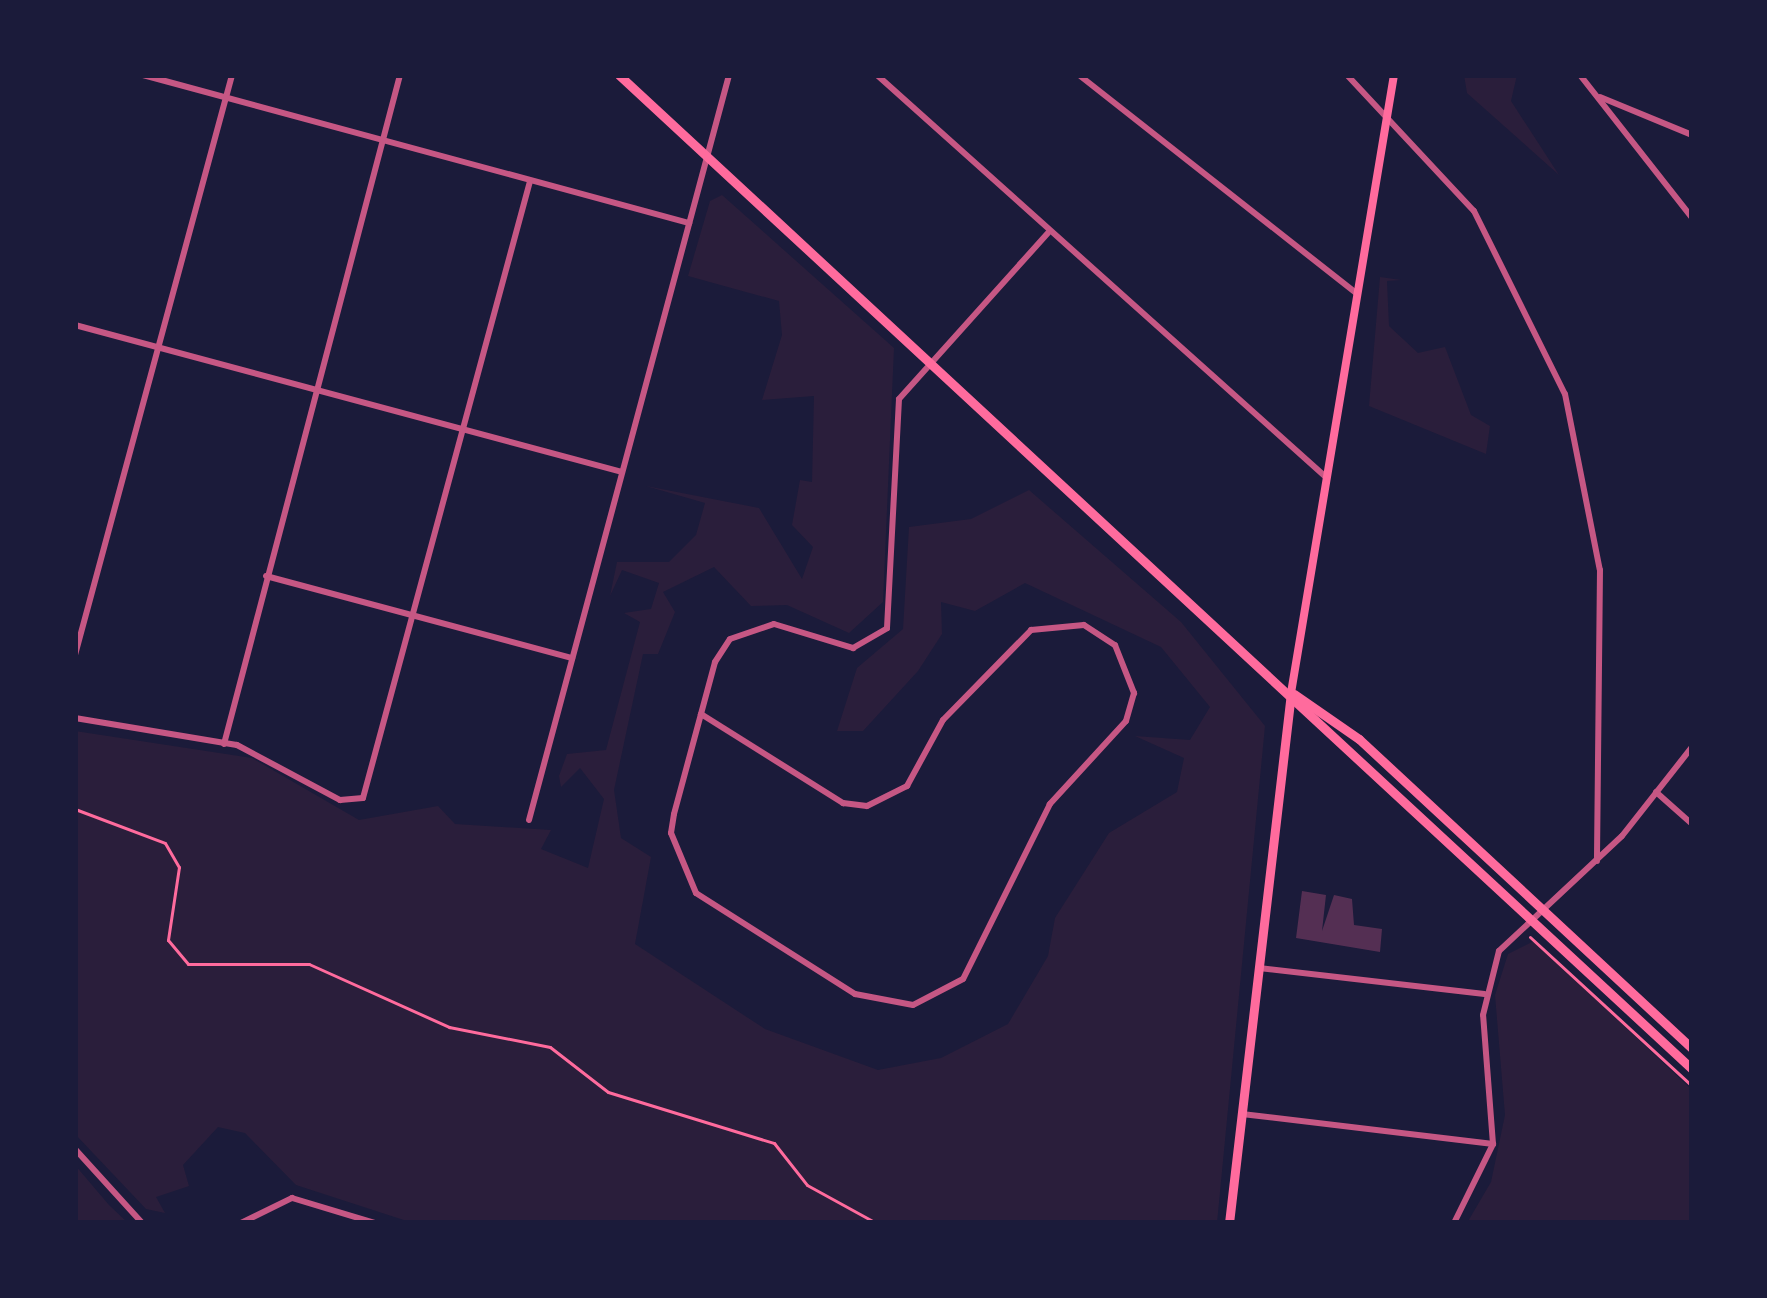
<!DOCTYPE html>
<html>
<head>
<meta charset="utf-8">
<style>
	body { margin:0 }
	#map { position:relative; width:1767px; height:1298px; overflow:hidden; background:#1b1b3a; font-family:Manrope,sans-serif }
	div>[style] { position:absolute }
	[style*='--x'] { left:calc(var(--x)*1px); top:calc(var(--y)*1px); width:calc(var(--w)*1px); rotate:calc(var(--a)*1deg) }
	.green>* { inset:0; background:#2a1e3b }
	.building>* { inset:0; background:#542f53 }
	.path>* { height:3px; margin:-1.5px; padding:0 1.5px; transform-origin:1.5px; border-radius:1.5px; background:#ff6b9d }
	.minor>* { height:6px; margin:-3px; padding:0 3px; transform-origin:3px; border-radius:3px; background:#c65784 }
	.secondary>* { height:8px; margin:-4px; padding:0 4px; transform-origin:4px; border-radius:4px; background:#ff6b9d }
	.trunk>* { height:9px; margin:-4.5px; padding:0 4.5px; transform-origin:4.5px; border-radius:4.5px; background:#ff6b9d }
	span { translate:-50% -50%; white-space:nowrap; text-align:center; line-height:1.15; -webkit-text-stroke:10px #1b1b3a; paint-order:stroke }
	.frame { position:absolute; inset:0; border:78px solid #1b1b3a; pointer-events:none }
</style>
</head>
<body>
<div id="map">
	<div class="green">
		<i style="clip-path:polygon(1464px 75px,1517px 75px,1511px 101px,1559px 175px,1467px 93px)"></i>
		<i style="clip-path:polygon(722px 195px,894px 348px,883px 602px,849px 633px,787px 605px,751px 606px,714px 567px,663px 592px,675px 612px,658px 654px,643px 654px,614px 790px,621px 838px,651px 857px,635px 944px,765px 1029px,878px 1070px,941px 1058px,1008px 1024px,1048px 956px,1055px 918px,1109px 833px,1177px 792px,1184px 758px,1135px 736px,1190px 740px,1210px 707px,1161px 647px,1025px 583px,975px 611px,941px 602px,942px 634px,918px 671px,863px 731px,837px 731px,857px 668px,903px 629px,909px 527px,971px 519px,1029px 490px,1181px 622px,1265px 726px,1217px 1223px,413px 1223px,296px 1185px,245px 1133px,218px 1127px,183px 1165px,189px 1186px,156px 1197px,165px 1213px,146px 1209px,75px 1134px,75px 731px,252px 758px,359px 820px,438px 806px,455px 824px,551px 830px,541px 849px,588px 868px,604px 799px,580px 768px,561px 787px,559px 776px,567px 754px,606px 750px,640px 622px,624px 613px,651px 609px,659px 583px,622px 570px,610px 596px,617px 562px,669px 562px,696px 535px,705px 503px,646px 486px,759px 508px,802px 579px,813px 547px,792px 525px,800px 480px,812px 482px,814px 396px,762px 400px,782px 335px,779px 301px,688px 276px,710px 201px)"></i>
		<i style="clip-path:polygon(1380px 277px,1401px 280px,1387px 281px,1389px 326px,1418px 353px,1445px 347px,1471px 415px,1490px 426px,1486px 454px,1369px 406px)"></i>
		<i style="clip-path:polygon(1534px 941px,1692px 1090px,1692px 1223px,1467px 1223px,1491px 1182px,1505px 1115px,1495px 995px,1508px 954px)"></i>
		<i style="clip-path:polygon(75px 1165px,109px 1205px,128px 1223px,75px 1223px)"></i>
	</div>
	<div class="building">
		<i style="clip-path:polygon(1302px 891px,1326px 895px,1322px 931px,1334px 895px,1352px 899px,1354px 925px,1382px 929px,1380px 952px,1296px 938px)"></i>
	</div>
	<div class="path">
		<i style="--x:75;--y:809;--w:96;--a:20.7"></i>
		<i style="--x:165;--y:843;--w:28;--a:60"></i>
		<i style="--x:179;--y:867;--w:74;--a:98.6"></i>
		<i style="--x:168;--y:940;--w:31;--a:50"></i>
		<i style="--x:188;--y:964;--w:121;--a:0"></i>
		<i style="--x:309;--y:964;--w:154;--a:24.2"></i>
		<i style="--x:449;--y:1027;--w:103;--a:11.2"></i>
		<i style="--x:550;--y:1047;--w:73;--a:37.8"></i>
		<i style="--x:608;--y:1092;--w:174;--a:17.1"></i>
		<i style="--x:774;--y:1143;--w:53;--a:51.8"></i>
		<i style="--x:807;--y:1185;--w:79;--a:28.8"></i>
		<i style="--x:1530;--y:937;--w:220;--a:42.6"></i>
		<i style="--x:903;--y:1223;--w:38;--a:0"></i>
	</div>
	<div class="minor">
		<i style="--x:143;--y:75;--w:566;--a:15.17"></i>
		<i style="--x:877;--y:75;--w:604;--a:41.85"></i>
		<i style="--x:1079;--y:75;--w:354;--a:38.2"></i>
		<i style="--x:1347;--y:75;--w:186;--a:47"></i>
		<i style="--x:1474;--y:211;--w:204;--a:63.6"></i>
		<i style="--x:1565;--y:394;--w:179;--a:78.8"></i>
		<i style="--x:1600;--y:570;--w:291;--a:90.6"></i>
		<i style="--x:1580;--y:75;--w:182;--a:51.9"></i>
		<i style="--x:1600;--y:97;--w:100;--a:22.4"></i>
		<i style="--x:75;--y:325;--w:566;--a:15.04"></i>
		<i style="--x:266;--y:576;--w:317;--a:15"></i>
		<i style="--x:75;--y:655;--w:601;--a:-74.85"></i>
		<i style="--x:701;--y:714;--w:168;--a:32.1"></i>
		<i style="--x:843;--y:803;--w:24;--a:7"></i>
		<i style="--x:867;--y:806;--w:45;--a:-26.6"></i>
		<i style="--x:907;--y:786;--w:75;--a:-61.4"></i>
		<i style="--x:943;--y:720;--w:126;--a:-45.6"></i>
		<i style="--x:1031;--y:630;--w:53;--a:-5.4"></i>
		<i style="--x:1084;--y:625;--w:37;--a:33"></i>
		<i style="--x:1115;--y:645;--w:52;--a:68.4"></i>
		<i style="--x:1134;--y:693;--w:29;--a:106"></i>
		<i style="--x:1126;--y:721;--w:113;--a:132.5"></i>
		<i style="--x:1050;--y:804;--w:195;--a:116.4"></i>
		<i style="--x:963;--y:979;--w:56;--a:152.5"></i>
		<i style="--x:913;--y:1005;--w:59;--a:-169.3"></i>
		<i style="--x:855;--y:994;--w:188;--a:-147.6"></i>
		<i style="--x:696;--y:893;--w:65;--a:-112.6"></i>
		<i style="--x:671;--y:833;--w:19;--a:-81"></i>
		<i style="--x:674;--y:814;--w:157;--a:-74.9"></i>
		<i style="--x:715;--y:662;--w:27;--a:-57"></i>
		<i style="--x:730;--y:639;--w:46;--a:-18.8"></i>
		<i style="--x:774;--y:624;--w:83;--a:16.9"></i>
		<i style="--x:853;--y:648;--w:39;--a:-30"></i>
		<i style="--x:887;--y:628;--w:229;--a:-87"></i>
		<i style="--x:899;--y:399;--w:223;--a:-48.1"></i>
		<i style="--x:75;--y:718;--w:164;--a:9.5"></i>
		<i style="--x:237;--y:745;--w:117;--a:28.1"></i>
		<i style="--x:340;--y:800;--w:23;--a:-5"></i>
		<i style="--x:363;--y:798;--w:639;--a:-74.85"></i>
		<i style="--x:224;--y:744;--w:692;--a:-75.26"></i>
		<i style="--x:1656;--y:792;--w:48;--a:41.6"></i>
		<i style="--x:529;--y:820;--w:771;--a:-74.97"></i>
		<i style="--x:1259;--y:968;--w:227;--a:6.6"></i>
		<i style="--x:1242;--y:1114;--w:253;--a:6.8"></i>
		<i style="--x:75;--y:1149;--w:100;--a:47.8"></i>
		<i style="--x:241;--y:1223;--w:57;--a:-26.1"></i>
		<i style="--x:292;--y:1198;--w:87;--a:16.8"></i>
		<i style="--x:1454;--y:1223;--w:88;--a:-63.7"></i>
		<i style="--x:1493;--y:1144;--w:129;--a:-94.4"></i>
		<i style="--x:1483;--y:1015;--w:66;--a:-76"></i>
		<i style="--x:1499;--y:951;--w:168;--a:-43.1"></i>
		<i style="--x:1622;--y:836;--w:113;--a:-51.8"></i>
	</div>
	<div class="secondary">
		<i style="--x:1291;--y:693;--w:627;--a:-80.54"></i>
	</div>
	<div class="trunk">
		<i style="--x:619;--y:75;--w:1463;--a:42.81"></i>
		<i style="--x:1294;--y:694;--w:79;--a:34.7"></i>
		<i style="--x:1359;--y:739;--w:454;--a:42.9"></i>
		<i style="--x:1229;--y:1223;--w:534;--a:-83.33"></i>
	</div>
	<div class="frame"></div>
</div>
</body>
</html>
